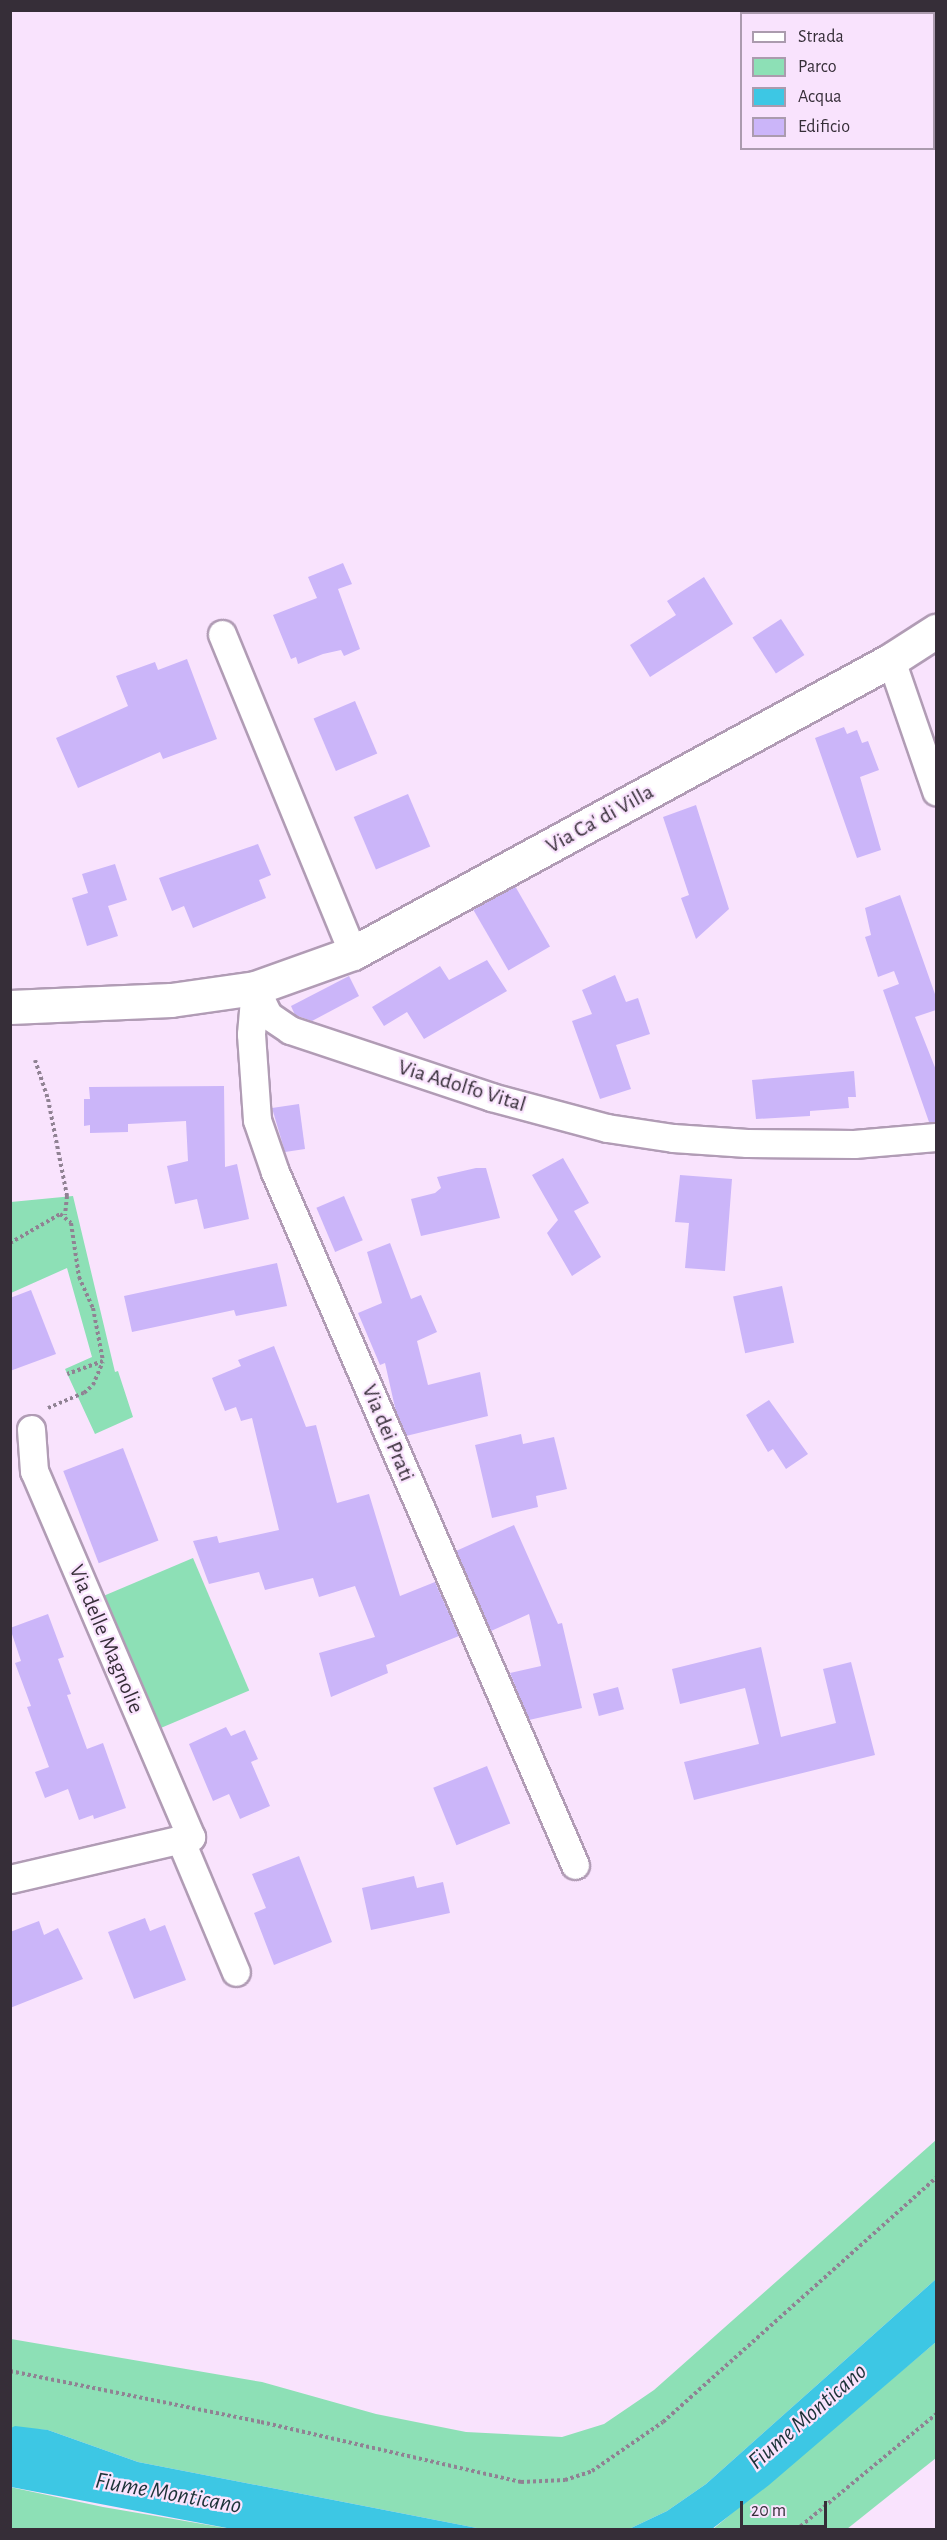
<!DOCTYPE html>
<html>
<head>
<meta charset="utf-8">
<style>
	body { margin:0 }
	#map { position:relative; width:947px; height:2540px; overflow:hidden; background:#f9e3fd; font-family:"Alegreya Sans",sans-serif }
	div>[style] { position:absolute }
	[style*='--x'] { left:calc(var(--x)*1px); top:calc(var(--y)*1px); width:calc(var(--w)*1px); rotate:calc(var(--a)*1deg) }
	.green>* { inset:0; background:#8de0b6; transform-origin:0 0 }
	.water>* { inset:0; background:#3dc7e4 }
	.building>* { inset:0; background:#cbb5f9; transform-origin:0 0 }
	.path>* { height:4px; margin-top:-2px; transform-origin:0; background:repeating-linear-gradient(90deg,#908293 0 3px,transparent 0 6px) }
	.roads { filter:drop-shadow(2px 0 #b19cb5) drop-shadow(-2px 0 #b19cb5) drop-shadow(0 2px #b19cb5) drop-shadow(0 -2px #b19cb5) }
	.street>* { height:27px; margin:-13.5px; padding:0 13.5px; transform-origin:13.5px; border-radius:13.5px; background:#fff }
	.secondary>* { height:33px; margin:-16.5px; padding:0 16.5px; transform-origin:16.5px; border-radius:16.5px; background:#fff }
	span { translate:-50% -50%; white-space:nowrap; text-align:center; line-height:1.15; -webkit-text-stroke:4.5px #f9e3fd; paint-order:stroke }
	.street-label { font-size:22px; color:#362e38 }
	.water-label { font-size:24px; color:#1c3238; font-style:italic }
	.frame { position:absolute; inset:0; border:12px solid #362e38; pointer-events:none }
	.legend { position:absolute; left:740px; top:12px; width:195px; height:138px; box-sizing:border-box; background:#f9e3fd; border:2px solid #ab9bae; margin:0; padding:8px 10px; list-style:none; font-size:18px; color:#362e38 }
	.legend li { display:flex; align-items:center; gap:12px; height:30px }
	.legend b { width:30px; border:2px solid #ab9bae }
	.scale { position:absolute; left:740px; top:2501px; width:87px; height:27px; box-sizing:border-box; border:3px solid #362e38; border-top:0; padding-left:8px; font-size:18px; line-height:21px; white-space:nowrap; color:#362e38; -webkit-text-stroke:4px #f9e3fd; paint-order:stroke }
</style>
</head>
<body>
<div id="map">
	<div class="green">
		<i style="clip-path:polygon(73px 1196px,115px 1372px,118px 1371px,133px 1417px,95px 1434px,65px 1369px,92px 1357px,67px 1268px,11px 1293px,11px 1202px)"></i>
		<i style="left:193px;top:1558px;width:144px;height:98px;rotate:67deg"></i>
		<i style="clip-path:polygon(936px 2140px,936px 2279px,706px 2484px,667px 2511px,629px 2529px,482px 2529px,138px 2462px,48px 2430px,11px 2428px,11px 2339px,262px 2382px,376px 2414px,466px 2432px,562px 2437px,604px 2424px,654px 2390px)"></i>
		<i style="clip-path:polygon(936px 2342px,936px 2458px,847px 2529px,712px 2530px)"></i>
		<i style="clip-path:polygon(10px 2487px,103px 2507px,232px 2529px,11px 2529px)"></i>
	</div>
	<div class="water">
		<i style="clip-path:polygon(936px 2279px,936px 2342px,769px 2485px,712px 2529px,629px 2529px,667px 2511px,706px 2484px)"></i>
		<i style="clip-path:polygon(15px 2426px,48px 2430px,138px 2462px,482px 2529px,232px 2529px,11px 2487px,11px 2428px)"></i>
	</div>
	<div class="building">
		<i style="clip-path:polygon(343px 563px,352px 584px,338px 589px,360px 649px,344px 656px,341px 650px,323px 654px,298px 664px,296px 657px,291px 659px,273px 615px,317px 598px,308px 577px)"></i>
		<i style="clip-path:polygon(704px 577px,733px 624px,650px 677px,630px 645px,676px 615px,667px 601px)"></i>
		<i style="left:781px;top:619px;width:43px;height:34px;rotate:57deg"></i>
		<i style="clip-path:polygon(187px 659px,217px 739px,163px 759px,160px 752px,78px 788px,56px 738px,128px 706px,116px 676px,155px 662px,158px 670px)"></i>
		<i style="left:355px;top:701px;width:57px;height:45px;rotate:67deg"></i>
		<i style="clip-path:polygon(844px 727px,847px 734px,857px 730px,862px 743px,868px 741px,879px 770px,860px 777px,881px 850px,857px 858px,815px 738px)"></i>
		<i style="left:408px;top:794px;width:57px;height:59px;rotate:67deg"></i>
		<i style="clip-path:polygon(696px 805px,729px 909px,696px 939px,681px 898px,689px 895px,663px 817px)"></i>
		<i style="clip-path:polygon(258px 844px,271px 875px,259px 880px,266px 898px,193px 928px,184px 906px,172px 911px,159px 878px)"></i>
		<i style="clip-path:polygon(115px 864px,127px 900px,108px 906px,118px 936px,87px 946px,72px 898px,88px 893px,82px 874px)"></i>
		<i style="left:515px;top:886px;width:70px;height:48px;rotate:60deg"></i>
		<i style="clip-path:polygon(900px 895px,936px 997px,936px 1010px,915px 1017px,936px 1070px,936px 1122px,929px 1122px,883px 990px,899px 984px,894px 971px,878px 977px,865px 937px,871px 935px,865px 908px)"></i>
		<i style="clip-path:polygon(487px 960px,507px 991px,424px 1039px,407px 1012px,384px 1026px,372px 1007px,440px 966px,449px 980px)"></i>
		<i style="clip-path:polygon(615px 975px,626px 1002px,638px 998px,650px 1034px,616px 1045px,631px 1089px,600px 1099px,572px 1021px,592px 1014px,582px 990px)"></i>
		<i style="clip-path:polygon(349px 976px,359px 996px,312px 1021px,295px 1015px,291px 1006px)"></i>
		<i style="clip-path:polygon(854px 1071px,856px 1097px,848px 1097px,849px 1108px,810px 1111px,810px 1116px,756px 1119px,752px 1080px)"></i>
		<i style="clip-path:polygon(224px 1086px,225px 1167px,237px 1164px,249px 1219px,204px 1229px,197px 1199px,175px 1204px,167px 1166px,188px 1161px,186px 1121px,128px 1124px,128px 1132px,90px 1133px,90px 1125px,84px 1126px,84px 1099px,90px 1099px,89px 1087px)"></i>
		<i style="clip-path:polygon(299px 1104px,305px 1149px,285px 1152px,272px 1108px)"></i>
		<i style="clip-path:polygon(563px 1158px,589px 1203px,574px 1211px,601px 1257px,572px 1276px,547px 1233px,558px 1220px,532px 1175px)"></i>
		<i style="clip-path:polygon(476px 1168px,486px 1168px,500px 1218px,421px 1236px,411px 1199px,435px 1193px,441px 1188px,437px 1177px)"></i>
		<i style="clip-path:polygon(680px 1175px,732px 1179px,725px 1271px,685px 1268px,689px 1223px,675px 1222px)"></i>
		<i style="left:344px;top:1196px;width:48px;height:30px;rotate:67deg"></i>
		<i style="clip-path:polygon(390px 1243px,411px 1299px,421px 1295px,437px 1332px,417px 1341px,428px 1385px,480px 1372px,488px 1416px,406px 1436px,396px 1412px,385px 1363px,380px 1365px,358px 1313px,382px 1303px,367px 1252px)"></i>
		<i style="clip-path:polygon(277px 1263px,287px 1306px,236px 1316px,234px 1310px,132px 1332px,124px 1296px)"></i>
		<i style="left:782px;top:1286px;width:58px;height:50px;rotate:78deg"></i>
		<i style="clip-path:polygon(31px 1290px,56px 1354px,10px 1371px,10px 1298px)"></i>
		<i style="clip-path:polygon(274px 1346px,306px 1427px,316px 1425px,337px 1503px,369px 1494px,400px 1596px,435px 1582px,459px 1636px,386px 1665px,388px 1673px,331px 1697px,319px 1653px,375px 1637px,355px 1586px,319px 1597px,313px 1578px,265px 1590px,259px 1572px,209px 1584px,193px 1541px,217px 1536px,219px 1543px,279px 1530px,252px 1418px,241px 1421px,236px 1407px,225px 1411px,212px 1378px,241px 1366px,238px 1360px)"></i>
		<i style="clip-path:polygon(769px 1400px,808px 1454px,786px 1469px,773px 1449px,768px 1452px,746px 1415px)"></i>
		<i style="clip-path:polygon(521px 1434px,523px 1444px,554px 1437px,567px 1489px,536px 1496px,538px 1507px,492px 1518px,475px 1445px)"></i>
		<i style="left:123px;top:1448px;width:99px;height:64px;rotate:69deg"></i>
		<i style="clip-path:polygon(514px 1525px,558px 1624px,562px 1623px,582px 1708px,529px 1720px,510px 1673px,541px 1666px,529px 1614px,491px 1631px,456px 1551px)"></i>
		<i style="clip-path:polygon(48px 1614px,64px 1657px,58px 1659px,71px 1694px,67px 1695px,87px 1749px,103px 1743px,126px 1808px,94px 1819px,93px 1815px,79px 1820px,68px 1789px,45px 1798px,35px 1772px,49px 1767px,27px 1707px,31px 1706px,15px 1663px,21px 1661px,10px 1628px)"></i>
		<i style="clip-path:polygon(761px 1647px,781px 1737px,836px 1723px,823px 1669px,851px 1662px,875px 1755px,694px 1800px,684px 1762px,759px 1744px,745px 1688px,680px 1704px,672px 1669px)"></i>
		<i style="left:618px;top:1687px;width:23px;height:26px;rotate:75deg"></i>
		<i style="clip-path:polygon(226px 1727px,231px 1736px,245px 1730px,258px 1759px,251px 1762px,270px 1806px,240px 1819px,229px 1794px,213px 1801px,189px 1744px)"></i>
		<i style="left:487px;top:1766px;width:62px;height:58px;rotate:68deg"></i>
		<i style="clip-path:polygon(299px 1856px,332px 1942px,274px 1965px,254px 1913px,266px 1908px,252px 1874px)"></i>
		<i style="clip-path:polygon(414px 1876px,417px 1888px,443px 1882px,450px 1913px,371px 1930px,362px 1888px)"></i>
		<i style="clip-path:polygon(145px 1918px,150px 1931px,165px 1925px,186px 1980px,134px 1999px,108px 1932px)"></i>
		<i style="clip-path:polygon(39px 1921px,44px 1935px,58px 1928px,83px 1979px,10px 2008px,10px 1932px)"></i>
	</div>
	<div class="path">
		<i style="--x:35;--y:1060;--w:41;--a:71.6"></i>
		<i style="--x:48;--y:1099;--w:99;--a:78.9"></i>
		<i style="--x:67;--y:1196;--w:19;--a:96"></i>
		<i style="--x:10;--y:1243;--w:58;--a:-30.1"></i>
		<i style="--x:60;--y:1214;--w:14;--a:39"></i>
		<i style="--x:71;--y:1223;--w:55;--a:81.6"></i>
		<i style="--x:79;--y:1277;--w:34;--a:66"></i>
		<i style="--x:93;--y:1308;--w:54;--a:79.3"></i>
		<i style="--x:103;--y:1361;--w:38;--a:160"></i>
		<i style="--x:48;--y:1408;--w:39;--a:-23"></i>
		<i style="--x:84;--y:1393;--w:12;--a:-42"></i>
		<i style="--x:93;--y:1385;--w:25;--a:-67"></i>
		<i style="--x:10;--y:2371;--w:256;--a:11.5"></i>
		<i style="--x:261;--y:2422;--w:267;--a:13"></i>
		<i style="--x:521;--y:2482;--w:44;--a:-2.6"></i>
		<i style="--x:565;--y:2480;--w:28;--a:-18"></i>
		<i style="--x:592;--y:2471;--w:86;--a:-34.6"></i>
		<i style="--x:663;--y:2422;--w:366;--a:-41.8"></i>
		<i style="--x:796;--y:2530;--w:182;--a:-39.6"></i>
	</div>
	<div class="roads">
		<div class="street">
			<i style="--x:222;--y:634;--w:345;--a:67.7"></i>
			<i style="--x:891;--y:660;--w:139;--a:71"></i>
			<i style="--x:255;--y:988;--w:46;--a:95"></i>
			<i style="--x:251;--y:1034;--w:86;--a:86"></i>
			<i style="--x:257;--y:1120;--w:55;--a:70.9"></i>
			<i style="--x:275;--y:1172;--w:755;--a:66.59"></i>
			<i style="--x:255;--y:988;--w:30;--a:64"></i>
			<i style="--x:268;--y:1015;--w:27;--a:34"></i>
			<i style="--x:290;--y:1030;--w:212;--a:18.4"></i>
			<i style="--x:491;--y:1097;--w:120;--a:15"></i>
			<i style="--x:607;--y:1128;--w:67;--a:8.6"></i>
			<i style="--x:673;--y:1138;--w:74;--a:3.9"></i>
			<i style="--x:747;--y:1143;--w:107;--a:0.5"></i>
			<i style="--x:854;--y:1144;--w:82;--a:-4.9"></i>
			<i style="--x:180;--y:1839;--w:144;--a:67.2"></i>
			<i style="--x:10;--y:1879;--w:186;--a:-13.1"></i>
			<i style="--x:191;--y:1837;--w:398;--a:-113.2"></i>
			<i style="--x:34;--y:1471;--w:42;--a:-94.1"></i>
		</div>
		<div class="secondary">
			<i style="--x:10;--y:1007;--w:161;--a:-2.5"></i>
			<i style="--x:171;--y:1000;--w:85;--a:-8.1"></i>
			<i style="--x:255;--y:988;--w:104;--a:-19.7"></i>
			<i style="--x:353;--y:953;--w:613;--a:-28.57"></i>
			<i style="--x:891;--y:660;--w:54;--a:-32.8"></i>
		</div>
	</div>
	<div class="street-label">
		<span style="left:600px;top:819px;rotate:-29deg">Via Ca' di Villa</span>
		<span style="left:462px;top:1086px;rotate:17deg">Via Adolfo Vital</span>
		<span style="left:388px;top:1433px;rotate:67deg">Via dei Prati</span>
		<span style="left:106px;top:1639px;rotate:67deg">Via delle Magnolie</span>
	</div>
	<div class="water-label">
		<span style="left:808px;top:2417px;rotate:-41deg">Fiume Monticano</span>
		<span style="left:168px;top:2494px;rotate:10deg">Fiume Monticano</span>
	</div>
	<div class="frame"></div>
	<ul class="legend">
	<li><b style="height:8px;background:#fff"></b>Strada</li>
	<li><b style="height:16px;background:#8de0b6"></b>Parco</li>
	<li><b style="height:16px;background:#3dc7e4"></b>Acqua</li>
	<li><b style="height:16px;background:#cbb5f9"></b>Edificio</li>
	</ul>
	<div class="scale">20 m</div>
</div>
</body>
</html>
